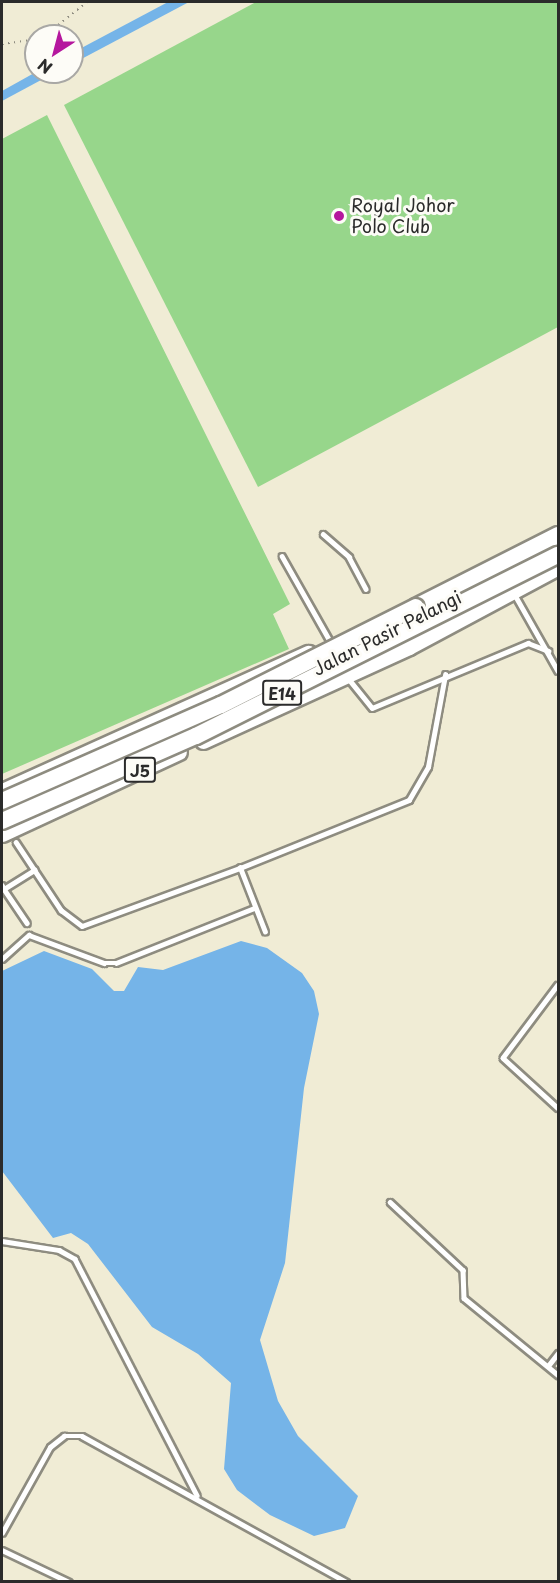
<!DOCTYPE html>
<html>
<head>
<meta charset="utf-8">
<style>
	body { margin:0 }
	#map { position:relative; width:560px; height:1583px; overflow:hidden; background:#f0ecd5; font-family:"Playpen Sans",sans-serif }
	div>[style] { position:absolute }
	[style*='--x'] { left:calc(var(--x)*1px); top:calc(var(--y)*1px); width:calc(var(--w)*1px); rotate:calc(var(--a)*1deg) }
	.green>* { inset:0; background:#97d68b }
	.water>* { inset:0; background:#75b4e8 }
	.path>* { height:2px; margin-top:-1px; transform-origin:0; background:repeating-linear-gradient(90deg,#8e8c80 0 1.5px,transparent 0 6px) }
	.roads { filter:drop-shadow(2px 0 #8e8c80) drop-shadow(-2px 0 #8e8c80) drop-shadow(0 2px #8e8c80) drop-shadow(0 -2px #8e8c80) }
	.lane>* { height:4.5px; margin:-2.25px; padding:0 2.25px; transform-origin:2.25px; border-radius:2.25px; background:#fff }
	.primary>* { height:15px; margin:-7.5px; padding:0 7.5px; transform-origin:7.5px; border-radius:7.5px; background:#fff }
	.highway>* { height:16px; margin:-8px; padding:0 8px; transform-origin:8px; border-radius:8px; background:#fff }
	.bridges { filter:drop-shadow(2px 0 #8e8c80) drop-shadow(-2px 0 #8e8c80) drop-shadow(0 2px #8e8c80) drop-shadow(0 -2px #8e8c80) }
	.highway-bridge>* { height:16px; margin:-8px; padding:0 8px; transform-origin:8px; border-radius:8px; background:#fff }
	.dots>* { width:16px; height:16px; translate:-50% -50%; box-sizing:border-box; border:3px solid #fdfcf7; border-radius:50% }
	span { translate:-50% -50%; white-space:nowrap; text-align:center; line-height:1.15; -webkit-text-stroke:6px #fdfcf7; paint-order:stroke }
	.shield-label span { padding:2px 4px; background:#fdfcf7; border:2px solid; border-radius:4px; -webkit-text-stroke-width:0 }
	.shield-label { font-size:16px; color:#2b2b2b; font-weight:700 }
	.poi-label { font-size:18px; color:#2b2b2b }
	.left { translate:0 -50%; text-align:left }
	.street-label { font-size:18px; color:#2b2b2b }
	.frame { position:absolute; inset:0; border:3px solid #2b2b2b; pointer-events:none }
	.north { position:absolute; left:24px; top:24px; width:60px; height:60px; box-sizing:border-box; background:#fdfcf7; border:2px solid #a9a8a5; border-radius:50%; rotate:216deg; font-size:16px; font-weight:700; line-height:24px; text-align:center; color:#2b2b2b }
	.north::after { content:''; display:block; margin:auto; width:21px; height:27px; background:#b5179e; clip-path:polygon(50% 0,100% 100%,50% 72%,0 100%) }
</style>
</head>
<body>
<div id="map">
	<div class="green">
		<i style="clip-path:polygon(256px 2px,558px 2px,558px 327px,258px 487px,64px 105px)"></i>
		<i style="clip-path:polygon(47px 115px,290px 604px,273px 614px,289px 649px,2px 774px,2px 139px)"></i>
	</div>
	<div class="water">
		<i style="clip-path:polygon(168px 2px,189px 2px,72px 64px,72px 53px)"></i>
		<i style="clip-path:polygon(36px 72px,56px 72px,2px 101px,2px 91px)"></i>
		<i style="clip-path:polygon(241px 941px,267px 948px,302px 973px,314px 991px,319px 1014px,304px 1088px,285px 1263px,260px 1340px,278px 1401px,298px 1436px,358px 1496px,345px 1528px,314px 1536px,270px 1515px,237px 1490px,224px 1469px,231px 1383px,198px 1354px,152px 1327px,88px 1244px,71px 1233px,53px 1238px,2px 1171px,2px 971px,44px 951px,92px 969px,114px 991px,124px 991px,138px 967px,163px 970px)"></i>
	</div>
	<div class="path">
		<i style="--x:44;--y:36;--w:55;--a:-38.3"></i>
		<i style="--x:2;--y:44;--w:34;--a:-8"></i>
	</div>
	<div class="roads">
		<div class="lane">
			<i style="--x:323;--y:534;--w:35;--a:41"></i>
			<i style="--x:349;--y:557;--w:36;--a:62"></i>
			<i style="--x:282;--y:556;--w:103;--a:60.5"></i>
			<i style="--x:515;--y:595;--w:87;--a:60.5"></i>
			<i style="--x:348;--y:678;--w:38;--a:51"></i>
			<i style="--x:372;--y:708;--w:169;--a:-22.6"></i>
			<i style="--x:528;--y:643;--w:22;--a:21"></i>
			<i style="--x:16;--y:842;--w:82;--a:56.5"></i>
			<i style="--x:61;--y:910;--w:26;--a:37"></i>
			<i style="--x:82;--y:926;--w:168;--a:-20.2"></i>
			<i style="--x:2;--y:885;--w:4;--a:63"></i>
			<i style="--x:4;--y:889;--w:36;--a:-32"></i>
			<i style="--x:4;--y:889;--w:41;--a:55.9"></i>
			<i style="--x:265;--y:932;--w:69;--a:-111.3"></i>
			<i style="--x:240;--y:868;--w:182;--a:-21.9"></i>
			<i style="--x:409;--y:800;--w:38;--a:-60"></i>
			<i style="--x:428;--y:767;--w:94;--a:-79.5"></i>
			<i style="--x:2;--y:959;--w:36;--a:-42"></i>
			<i style="--x:29;--y:935;--w:80;--a:20.5"></i>
			<i style="--x:104;--y:963;--w:12;--a:0"></i>
			<i style="--x:116;--y:963;--w:149;--a:-21.7"></i>
			<i style="--x:558;--y:985;--w:91;--a:127"></i>
			<i style="--x:503;--y:1058;--w:74;--a:42.3"></i>
			<i style="--x:390;--y:1202;--w:100;--a:43"></i>
			<i style="--x:463;--y:1270;--w:28;--a:88"></i>
			<i style="--x:464;--y:1298;--w:122;--a:39.3"></i>
			<i style="--x:2;--y:1241;--w:58;--a:9"></i>
			<i style="--x:59;--y:1250;--w:18;--a:29"></i>
			<i style="--x:75;--y:1259;--w:266;--a:62.7"></i>
			<i style="--x:548;--y:1366;--w:16;--a:-52"></i>
			<i style="--x:2;--y:1533;--w:98;--a:-60.8"></i>
			<i style="--x:50;--y:1447;--w:18;--a:-38"></i>
			<i style="--x:64;--y:1436;--w:18;--a:0"></i>
			<i style="--x:82;--y:1436;--w:302;--a:28.9"></i>
			<i style="--x:2;--y:1550;--w:74;--a:25.5"></i>
		</div>
		<div class="primary">
			<i style="--x:203;--y:741;--w:226;--a:-24.5"></i>
			<i style="--x:409;--y:647;--w:169;--a:-28.2"></i>
			<i style="--x:2;--y:791;--w:336;--a:-24.3"></i>
			<i style="--x:2;--y:834;--w:195;--a:-24.9"></i>
		</div>
		<div class="highway">
			<i style="--x:416;--y:607;--w:159;--a:-26.9"></i>
		</div>
	</div>
	<div class="bridges">
		<div class="highway-bridge">
			<i style="--x:2;--y:801;--w:239;--a:-23.7"></i>
			<i style="--x:221;--y:705;--w:218;--a:-26.7"></i>
			<i style="--x:2;--y:821;--w:212;--a:-23.7"></i>
			<i style="--x:196;--y:736;--w:405;--a:-26.6"></i>
		</div>
	</div>
	<div class="dots">
		<i style="left:339px;top:216px;background:#b5179e"></i>
	</div>
	<div class="shield-label">
		<span style="left:282px;top:693px">E14</span>
		<span style="left:140px;top:770px">J5</span>
	</div>
	<div class="poi-label">
		<span class="left" style="left:351px;top:216px">Royal Johor<br>Polo Club</span>
	</div>
	<div class="street-label">
		<span style="left:387px;top:633px;rotate:-27deg">Jalan Pasir Pelangi</span>
	</div>
	<div class="frame"></div>
	<div class="north">N</div>
</div>
</body>
</html>
